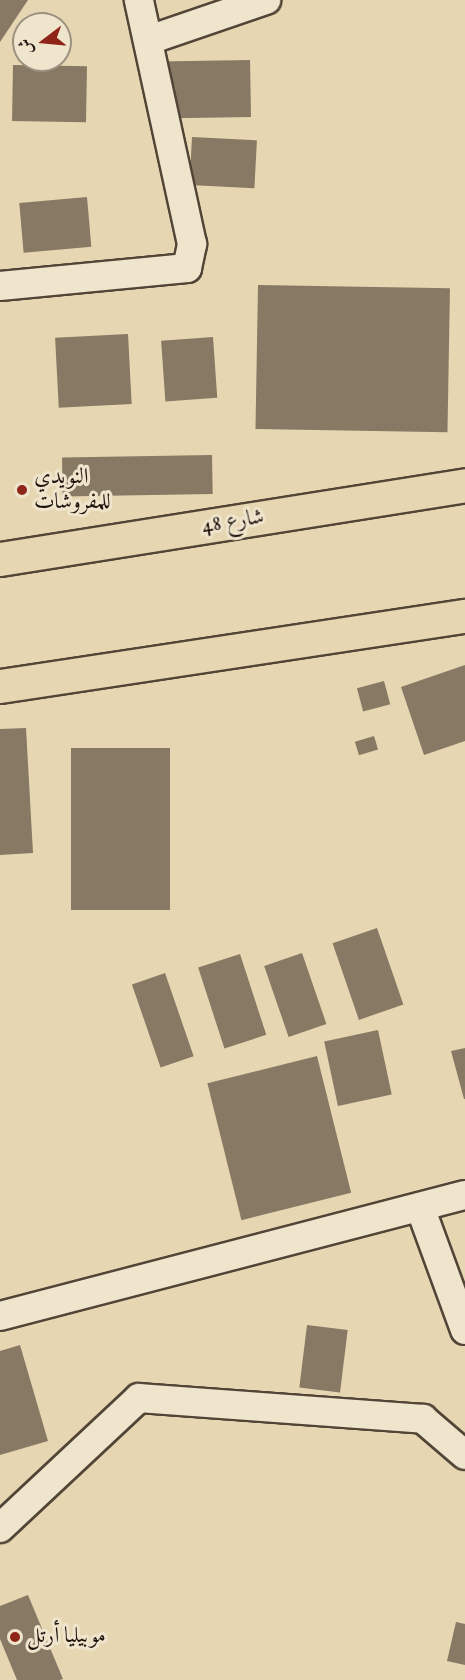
<!DOCTYPE html>
<html>
<head>
<meta charset="utf-8">
<style>
	body { margin:0 }
	#map { position:relative; width:465px; height:1680px; overflow:hidden; background:#e6d7b2; font-family:"IM FELL English",Amiri,serif }
	div>[style] { position:absolute }
	[style*='--x'] { left:calc(var(--x)*1px); top:calc(var(--y)*1px); width:calc(var(--w)*1px); rotate:calc(var(--a)*1deg) }
	.building>* { inset:0; background:#877963; transform-origin:0 0 }
	.roads { filter:drop-shadow(2px 0 #524537) drop-shadow(-2px 0 #524537) drop-shadow(0 2px #524537) drop-shadow(0 -2px #524537) }
	.minor>* { height:28px; margin:-14px; padding:0 14px; transform-origin:14px; border-radius:14px; background:#efe5cd }
	.major>* { height:33px; margin:-16.5px; padding:0 16.5px; transform-origin:16.5px; border-radius:16.5px; background:#e6d7b2 }
	.dots>* { width:16px; height:16px; translate:-50% -50%; box-sizing:border-box; border:3px solid #efe5cd; border-radius:50% }
	span { translate:-50% -50%; white-space:nowrap; text-align:center; line-height:1.15; -webkit-text-stroke:6px #efe5cd; paint-order:stroke }
	.poi-label { font-size:22px; color:#20140e }
	.left { translate:0 -50%; text-align:left }
	.street-label { font-size:22px; color:#20140e }
	.north { position:absolute; left:12px; top:12px; width:60px; height:60px; box-sizing:border-box; background:#efe5cd; border:2px solid #9c9181; border-radius:50%; rotate:254deg; font-size:16px; font-weight:700; line-height:24px; text-align:center; color:#20140e }
	.north::after { content:''; display:block; margin:auto; width:21px; height:27px; background:#8f2418; clip-path:polygon(50% 0,100% 100%,50% 72%,0 100%) }
</style>
</head>
<body>
<div id="map">
	<div class="building">
		<i style="clip-path:polygon(0 0,28px 0,0 42px)"></i>
		<i style="left:250px;top:60px;width:57px;height:92px;rotate:89deg"></i>
		<i style="left:13px;top:65px;width:74px;height:56px;rotate:1deg"></i>
		<i style="left:192px;top:137px;width:65px;height:48px;rotate:3deg"></i>
		<i style="left:87px;top:197px;width:50px;height:68px;rotate:85deg"></i>
		<i style="left:258px;top:285px;width:192px;height:144px;rotate:1deg"></i>
		<i style="left:128px;top:334px;width:70px;height:73px;rotate:87deg"></i>
		<i style="left:213px;top:337px;width:61px;height:52px;rotate:86deg"></i>
		<i style="left:212px;top:455px;width:39px;height:150px;rotate:89deg"></i>
		<i style="clip-path:polygon(465px 665px,465px 741px,424px 755px,401px 687px)"></i>
		<i style="left:384px;top:681px;width:24px;height:28px;rotate:75deg"></i>
		<i style="clip-path:polygon(26px 728px,33px 853px,0 855px,0 729px)"></i>
		<i style="left:374px;top:736px;width:14px;height:20px;rotate:73deg"></i>
		<i style="left:71px;top:748px;width:99px;height:162px"></i>
		<i style="left:377px;top:928px;width:81px;height:47px;rotate:71deg"></i>
		<i style="left:302px;top:953px;width:75px;height:40px;rotate:71deg"></i>
		<i style="left:240px;top:954px;width:85px;height:44px;rotate:72deg"></i>
		<i style="left:165px;top:973px;width:88px;height:35px;rotate:71deg"></i>
		<i style="left:378px;top:1030px;width:66px;height:55px;rotate:78deg"></i>
		<i style="clip-path:polygon(465px 1048px,465px 1099px,464px 1099px,451px 1051px)"></i>
		<i style="left:317px;top:1056px;width:141px;height:113px;rotate:76deg"></i>
		<i style="left:307px;top:1325px;width:41px;height:63px;rotate:7deg"></i>
		<i style="clip-path:polygon(20px 1345px,48px 1441px,0 1455px,0 1351px)"></i>
		<i style="clip-path:polygon(28px 1595px,63px 1679px,60px 1680px,17px 1680px,0 1639px,0 1606px)"></i>
		<i style="clip-path:polygon(456px 1622px,465px 1624px,465px 1665px,447px 1661px)"></i>
	</div>
	<div class="roads">
		<div class="minor">
			<i style="--x:149;--y:40;--w:124;--a:-18.9"></i>
			<i style="--x:0;--y:286;--w:188;--a:-5.5"></i>
			<i style="--x:187;--y:268;--w:25;--a:-78"></i>
			<i style="--x:192;--y:244;--w:250;--a:-102.3"></i>
			<i style="--x:420;--y:1207;--w:131;--a:69.9"></i>
			<i style="--x:0;--y:1316;--w:480;--a:-14.6"></i>
			<i style="--x:0;--y:1528;--w:190;--a:-43.1"></i>
			<i style="--x:139;--y:1398;--w:285;--a:4.2"></i>
			<i style="--x:423;--y:1419;--w:55;--a:40.6"></i>
		</div>
		<div class="major">
			<i style="--x:0;--y:559;--w:471;--a:-9"></i>
			<i style="--x:0;--y:686;--w:470;--a:-8.6"></i>
		</div>
	</div>
	<div class="dots">
		<i style="left:22px;top:490px;background:#8f2418"></i>
		<i style="left:15px;top:1637px;background:#8f2418"></i>
	</div>
	<div class="poi-label">
		<span class="left" style="left:34px;top:490px">النويدي<br>للمفروشات</span>
		<span class="left" style="left:27px;top:1637px">موبيليا أرتل</span>
	</div>
	<div class="street-label">
		<span style="left:233px;top:522px;rotate:-9deg">شارع 48</span>
	</div>
	<div class="north">ش</div>
</div>
</body>
</html>
